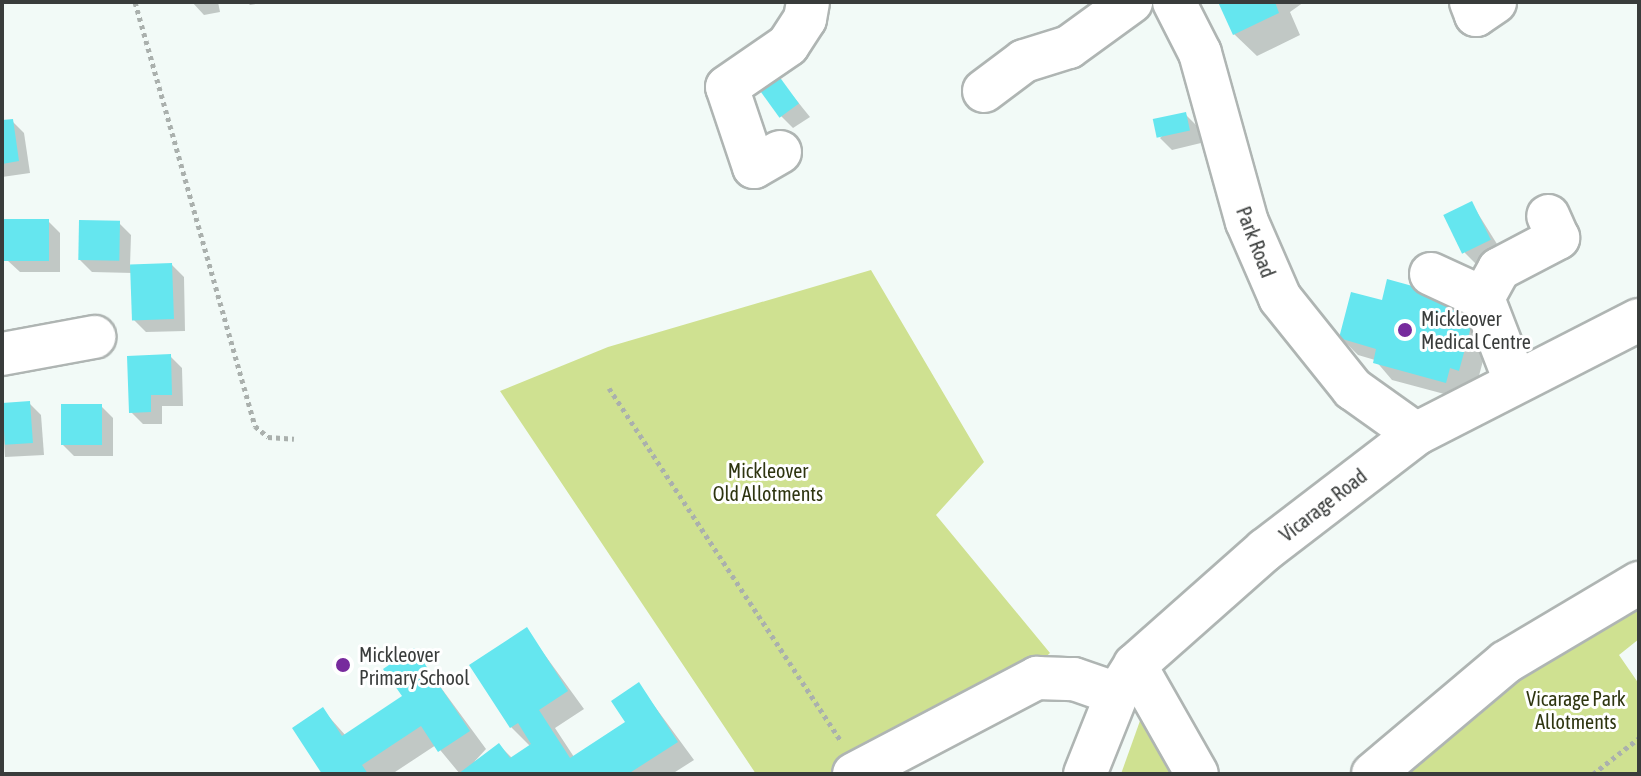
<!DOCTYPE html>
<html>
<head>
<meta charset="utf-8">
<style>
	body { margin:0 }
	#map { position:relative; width:1641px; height:776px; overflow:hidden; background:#f2faf7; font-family:"Asap Condensed",sans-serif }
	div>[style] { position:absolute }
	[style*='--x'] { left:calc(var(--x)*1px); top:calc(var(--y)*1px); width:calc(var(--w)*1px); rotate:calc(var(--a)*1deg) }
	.green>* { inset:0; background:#cfe191 }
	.shadow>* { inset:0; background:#0003 }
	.building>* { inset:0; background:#65e6ef; transform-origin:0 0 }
	.path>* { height:5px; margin-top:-2.5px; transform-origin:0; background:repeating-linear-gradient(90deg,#aab0ad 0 4px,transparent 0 8px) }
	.roads { filter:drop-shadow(2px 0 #afb5b3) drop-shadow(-2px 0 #afb5b3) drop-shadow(0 2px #afb5b3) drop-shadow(0 -2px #afb5b3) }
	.minor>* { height:42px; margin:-21px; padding:0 21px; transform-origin:21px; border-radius:21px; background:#fff }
	.dots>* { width:22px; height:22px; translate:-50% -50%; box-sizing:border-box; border:4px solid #fff; border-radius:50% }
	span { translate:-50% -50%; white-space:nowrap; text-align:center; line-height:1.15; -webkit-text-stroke:6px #fff; paint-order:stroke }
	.street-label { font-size:20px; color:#393c3b }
	.poi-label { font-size:20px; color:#393c3b }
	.left { translate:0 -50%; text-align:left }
	.park-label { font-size:20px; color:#2e3510 }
	.frame { position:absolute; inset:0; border:4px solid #393c3b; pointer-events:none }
</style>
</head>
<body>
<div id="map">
	<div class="green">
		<i style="clip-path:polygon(871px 270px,984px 462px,936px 515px,1050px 653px,1024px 677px,840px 774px,756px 774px,500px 391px,608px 347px)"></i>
		<i style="clip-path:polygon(1639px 600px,1639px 639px,1619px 655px,1639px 684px,1639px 774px,1390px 774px,1498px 685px)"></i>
		<i style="clip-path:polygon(1146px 704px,1181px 774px,1121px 774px)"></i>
	</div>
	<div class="shadow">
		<i style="clip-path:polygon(192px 2px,218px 2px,220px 12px,204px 15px)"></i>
		<i style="clip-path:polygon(247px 2px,269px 2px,250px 5px)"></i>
		<i style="clip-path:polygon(1220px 2px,1304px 2px,1290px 12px,1300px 35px,1257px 56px,1234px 34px)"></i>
		<i style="clip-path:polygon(776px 75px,810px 117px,793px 128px,781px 116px)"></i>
		<i style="clip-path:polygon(1185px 114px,1197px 126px,1201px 143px,1172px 150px,1160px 138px)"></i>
		<i style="clip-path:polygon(12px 121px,24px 133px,30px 173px,2px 177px,2px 122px)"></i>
		<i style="clip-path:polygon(1472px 204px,1502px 252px,1477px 265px,1465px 253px,1456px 212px)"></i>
		<i style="clip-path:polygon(2px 221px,48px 221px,60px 233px,60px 272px,20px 272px,7px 260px,2px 255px)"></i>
		<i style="clip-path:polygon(119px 223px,131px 235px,130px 266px,172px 265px,184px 277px,185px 331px,146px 332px,134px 320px,133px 273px,92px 272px,80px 260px)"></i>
		<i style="clip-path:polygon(1383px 303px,1466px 303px,1488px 342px,1476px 387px,1463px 399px,1392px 380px,1375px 360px,1358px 355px,1341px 338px)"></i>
		<i style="clip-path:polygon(170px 356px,182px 368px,183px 406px,162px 406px,162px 424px,143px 424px,131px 412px)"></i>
		<i style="clip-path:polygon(29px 403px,41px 415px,44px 455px,5px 457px,2px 405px)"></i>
		<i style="clip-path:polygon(101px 406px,113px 418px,113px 456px,74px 456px,62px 444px)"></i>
		<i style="clip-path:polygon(526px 629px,584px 709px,555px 728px,574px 757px,628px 722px,639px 685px,694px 760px,672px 774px,460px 774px,436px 745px,392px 774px,325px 774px,323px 710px,346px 736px,404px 696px,414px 651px,486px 749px,474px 762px,499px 745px,513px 759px,531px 747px,511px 727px)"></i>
	</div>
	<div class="building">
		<i style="clip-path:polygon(1218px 2px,1275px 2px,1279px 13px,1233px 35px)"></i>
		<i style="left:776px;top:72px;width:39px;height:24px;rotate:54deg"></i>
		<i style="left:1186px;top:112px;width:19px;height:34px;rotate:78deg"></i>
		<i style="clip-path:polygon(13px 119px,19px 161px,2px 164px,2px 120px)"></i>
		<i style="left:1472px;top:201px;width:43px;height:32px;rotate:64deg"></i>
		<i style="left:2px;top:219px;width:47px;height:42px"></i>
		<i style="left:79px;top:220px;width:41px;height:40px;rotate:1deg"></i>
		<i style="left:172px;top:263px;width:56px;height:42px;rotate:88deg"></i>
		<i style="clip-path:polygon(1387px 279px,1467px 301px,1463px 320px,1472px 323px,1459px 371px,1450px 368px,1446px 383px,1373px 363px,1376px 349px,1339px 338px,1351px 292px,1382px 300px)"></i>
		<i style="clip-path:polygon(171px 354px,172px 395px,151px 395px,151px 412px,129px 413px,127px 356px)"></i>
		<i style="left:30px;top:401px;width:42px;height:28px;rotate:86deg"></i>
		<i style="left:61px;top:404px;width:41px;height:41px"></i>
		<i style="clip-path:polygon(527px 627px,568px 691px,539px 710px,570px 758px,625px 722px,611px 701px,639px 682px,678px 742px,628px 774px,458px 774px,499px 743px,510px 758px,531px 744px,518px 723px,510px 728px,469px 665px)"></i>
		<i style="clip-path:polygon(414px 648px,470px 731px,438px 752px,421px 726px,362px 765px,368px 774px,322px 774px,292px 728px,323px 707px,342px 736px,402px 696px,383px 669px)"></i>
	</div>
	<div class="path">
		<i style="--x:135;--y:2;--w:441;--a:74.2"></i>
		<i style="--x:255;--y:426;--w:17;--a:40"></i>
		<i style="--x:268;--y:437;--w:26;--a:4"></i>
		<i style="--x:609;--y:388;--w:422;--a:56.7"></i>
		<i style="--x:1593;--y:774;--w:58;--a:-38"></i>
	</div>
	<div class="roads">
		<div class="minor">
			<i style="--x:1174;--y:2;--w:57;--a:63"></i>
			<i style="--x:1200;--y:53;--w:175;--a:74.5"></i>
			<i style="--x:1247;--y:222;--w:83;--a:66.5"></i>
			<i style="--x:1280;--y:298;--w:117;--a:51.3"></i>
			<i style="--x:1353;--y:389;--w:77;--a:35.5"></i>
			<i style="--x:1471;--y:2;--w:14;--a:69"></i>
			<i style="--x:1476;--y:15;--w:23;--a:-34"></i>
			<i style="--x:984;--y:91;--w:50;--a:-36.9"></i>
			<i style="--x:1024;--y:61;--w:47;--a:-17.3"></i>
			<i style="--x:1069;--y:47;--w:77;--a:-36"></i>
			<i style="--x:780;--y:152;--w:30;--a:150"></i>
			<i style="--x:754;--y:167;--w:84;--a:-108.6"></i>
			<i style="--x:727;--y:87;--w:74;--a:-34.5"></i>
			<i style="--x:788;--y:45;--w:31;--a:-57"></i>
			<i style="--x:805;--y:19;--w:17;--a:-80"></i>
			<i style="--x:1431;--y:274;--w:57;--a:24.8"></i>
			<i style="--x:2;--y:354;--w:94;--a:-10.5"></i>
			<i style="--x:1515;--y:381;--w:89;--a:-111.1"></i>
			<i style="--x:1483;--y:298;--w:33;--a:-61"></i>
			<i style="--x:1499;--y:269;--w:67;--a:-27.7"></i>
			<i style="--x:1558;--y:238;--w:24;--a:-114"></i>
			<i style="--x:1135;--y:665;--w:125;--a:60.4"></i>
			<i style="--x:854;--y:774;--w:207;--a:-27.7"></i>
			<i style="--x:1037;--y:678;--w:37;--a:2"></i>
			<i style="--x:1074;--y:679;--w:46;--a:19.2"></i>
			<i style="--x:1085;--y:774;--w:86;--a:-68.2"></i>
			<i style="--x:1117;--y:694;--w:34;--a:-58"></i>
			<i style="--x:1135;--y:665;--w:174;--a:-41.5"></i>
			<i style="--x:1265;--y:550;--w:190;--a:-37.5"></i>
			<i style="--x:1416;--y:434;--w:250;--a:-27.1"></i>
			<i style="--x:1373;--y:774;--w:174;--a:-40.1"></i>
			<i style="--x:1506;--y:662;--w:155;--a:-30.7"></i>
		</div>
	</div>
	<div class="dots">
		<i style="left:1405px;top:330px;background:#772b9d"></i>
		<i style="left:343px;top:665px;background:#772b9d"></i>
	</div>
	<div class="street-label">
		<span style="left:1256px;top:242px;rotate:69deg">Park Road</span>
		<span style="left:1323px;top:505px;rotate:-38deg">Vicarage Road</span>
	</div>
	<div class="poi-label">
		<span class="left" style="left:1421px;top:330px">Mickleover<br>Medical Centre</span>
		<span class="left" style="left:359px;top:666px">Mickleover<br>Primary School</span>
	</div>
	<div class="park-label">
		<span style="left:768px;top:482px">Mickleover<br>Old Allotments</span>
		<span style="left:1576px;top:710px">Vicarage Park<br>Allotments</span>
	</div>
	<div class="frame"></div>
</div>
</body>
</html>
